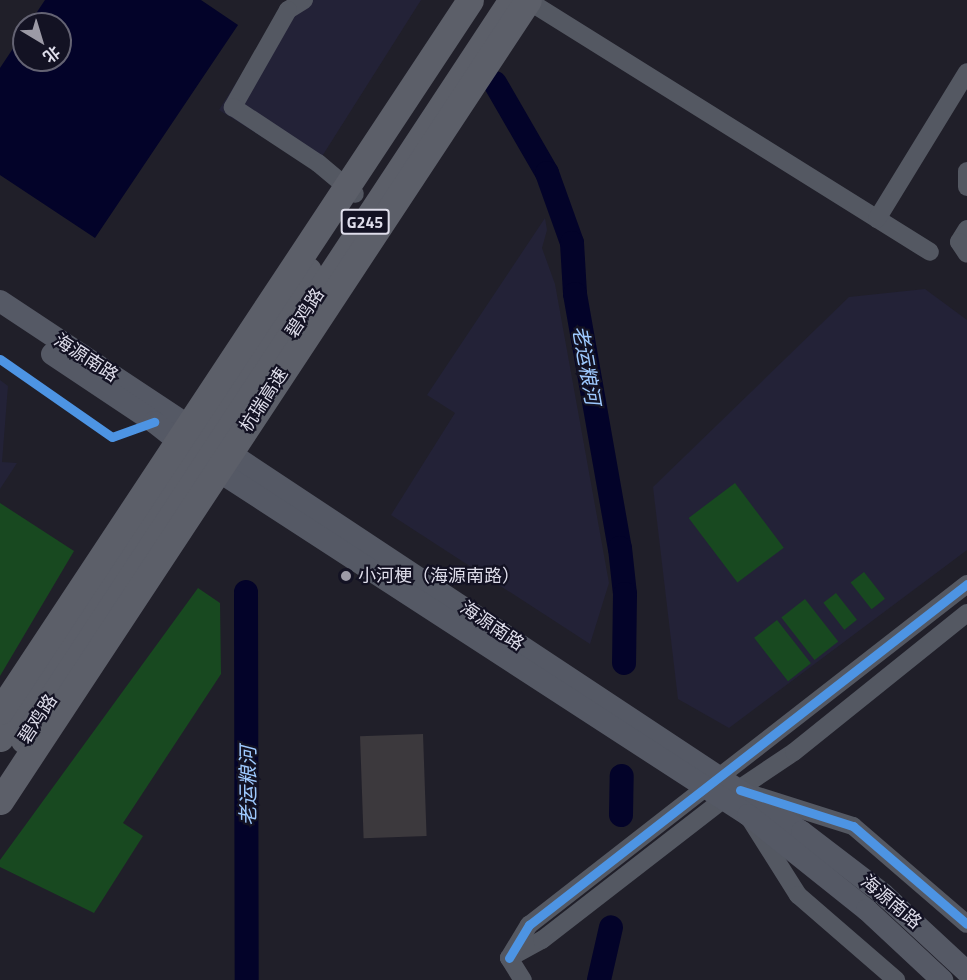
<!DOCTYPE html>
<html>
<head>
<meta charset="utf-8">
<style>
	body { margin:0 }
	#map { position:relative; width:967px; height:980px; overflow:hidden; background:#201f29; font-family:"Titillium Web","Noto Sans SC",sans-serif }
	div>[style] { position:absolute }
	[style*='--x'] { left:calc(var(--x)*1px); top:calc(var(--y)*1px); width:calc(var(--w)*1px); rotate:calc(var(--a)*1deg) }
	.built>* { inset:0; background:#232237 }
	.green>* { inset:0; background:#184920; transform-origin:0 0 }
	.water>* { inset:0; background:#030329 }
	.river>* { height:24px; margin:-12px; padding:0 12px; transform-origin:12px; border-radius:12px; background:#030329 }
	.building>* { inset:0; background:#3c393d; transform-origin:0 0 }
	.minor>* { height:18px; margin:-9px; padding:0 9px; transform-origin:9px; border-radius:9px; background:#545862 }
	.major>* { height:22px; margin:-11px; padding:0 11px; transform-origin:11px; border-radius:11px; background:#555965 }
	.highway>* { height:27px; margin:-13.5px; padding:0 13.5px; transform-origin:13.5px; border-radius:13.5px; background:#5c5f69 }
	.highway-bridge>* { height:27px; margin:-13.5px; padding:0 13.5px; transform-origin:13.5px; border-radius:13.5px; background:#5c5f69 }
	.cycleway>* { height:9px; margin:-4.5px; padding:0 4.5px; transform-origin:4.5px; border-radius:4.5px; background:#4d94e3 }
	.dots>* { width:16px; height:16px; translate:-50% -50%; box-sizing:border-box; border:3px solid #131223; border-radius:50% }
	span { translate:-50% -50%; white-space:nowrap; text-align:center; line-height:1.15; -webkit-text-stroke:4.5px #131223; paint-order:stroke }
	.shield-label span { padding:2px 4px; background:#131223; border:2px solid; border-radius:4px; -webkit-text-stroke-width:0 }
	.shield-label { font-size:16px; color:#deddea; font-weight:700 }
	.street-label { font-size:18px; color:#deddea }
	.poi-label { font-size:18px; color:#deddea }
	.left { translate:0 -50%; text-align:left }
	.water-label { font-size:20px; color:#9ec9fe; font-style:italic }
	.north { position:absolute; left:12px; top:12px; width:60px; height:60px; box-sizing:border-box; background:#131223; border:2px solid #646373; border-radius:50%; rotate:142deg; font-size:16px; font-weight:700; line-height:24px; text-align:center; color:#deddea }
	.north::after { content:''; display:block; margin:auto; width:21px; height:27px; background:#9c9aa6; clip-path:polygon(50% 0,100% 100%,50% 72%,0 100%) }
</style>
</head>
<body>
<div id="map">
	<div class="built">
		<i style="clip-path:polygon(288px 0,421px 0,314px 169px,219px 110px)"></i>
		<i style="clip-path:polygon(545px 218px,547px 230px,542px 248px,555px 284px,609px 583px,590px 644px,391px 515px,455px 413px,427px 395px)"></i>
		<i style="clip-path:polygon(925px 289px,967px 320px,967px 550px,729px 728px,678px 699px,653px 487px,849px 297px)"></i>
		<i style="clip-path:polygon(0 380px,8px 386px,2px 462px,17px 463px,0 489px)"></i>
	</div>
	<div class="green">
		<i style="left:735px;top:483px;width:81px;height:58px;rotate:53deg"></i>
		<i style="clip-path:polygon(0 503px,74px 551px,0 676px)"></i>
		<i style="left:864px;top:572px;width:34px;height:17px;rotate:52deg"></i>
		<i style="clip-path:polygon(198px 588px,220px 603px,221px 674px,123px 823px,143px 836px,94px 913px,0 867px,0 860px)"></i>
		<i style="left:836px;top:593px;width:34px;height:16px;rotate:52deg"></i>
		<i style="left:805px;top:599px;width:54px;height:30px;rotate:52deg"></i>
		<i style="left:777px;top:620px;width:55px;height:29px;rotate:52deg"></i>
	</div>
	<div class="water">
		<i style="clip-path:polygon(45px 0,201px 0,238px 25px,95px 238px,0 175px,0 68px,24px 32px,24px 60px,60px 60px,60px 24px,29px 24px)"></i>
	</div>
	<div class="river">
		<i style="--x:495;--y:83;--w:104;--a:60"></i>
		<i style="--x:547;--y:173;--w:74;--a:70.3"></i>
		<i style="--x:572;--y:243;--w:51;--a:86.6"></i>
		<i style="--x:575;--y:294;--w:258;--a:80"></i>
		<i style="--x:620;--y:548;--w:46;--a:83.8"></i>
		<i style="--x:625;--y:594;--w:69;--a:90.8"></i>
		<i style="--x:246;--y:592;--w:388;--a:89.9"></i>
		<i style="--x:621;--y:815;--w:39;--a:-89"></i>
		<i style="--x:599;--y:980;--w:54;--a:-77.2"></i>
	</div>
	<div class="building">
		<i style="left:423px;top:734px;width:102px;height:63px;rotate:88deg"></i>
	</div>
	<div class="minor">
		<i style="--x:304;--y:0;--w:19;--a:148"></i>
		<i style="--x:288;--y:10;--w:112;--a:119.6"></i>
		<i style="--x:233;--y:107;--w:102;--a:33.4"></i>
		<i style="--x:318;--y:163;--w:48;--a:40"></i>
		<i style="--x:527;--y:0;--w:475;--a:32"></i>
		<i style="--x:967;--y:171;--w:16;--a:90"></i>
		<i style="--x:877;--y:219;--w:172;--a:-58.5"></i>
		<i style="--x:967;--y:229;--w:15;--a:122"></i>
		<i style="--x:959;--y:242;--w:14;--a:56"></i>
		<i style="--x:755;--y:795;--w:103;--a:17.6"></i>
		<i style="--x:853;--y:826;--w:150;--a:40.7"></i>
		<i style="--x:750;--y:819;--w:90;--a:57.7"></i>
		<i style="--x:798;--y:895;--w:130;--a:40.9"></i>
		<i style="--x:509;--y:958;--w:39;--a:-59"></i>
		<i style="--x:529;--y:925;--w:555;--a:-37.9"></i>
		<i style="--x:509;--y:958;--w:38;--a:-29"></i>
		<i style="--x:542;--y:940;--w:230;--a:-37.8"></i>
		<i style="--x:724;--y:799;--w:84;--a:-33.9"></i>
		<i style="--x:794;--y:752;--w:222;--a:-38.8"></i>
		<i style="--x:509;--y:958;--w:26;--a:58"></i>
	</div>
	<div class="major">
		<i style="--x:0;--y:301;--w:962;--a:33.51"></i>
		<i style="--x:802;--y:832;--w:102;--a:37.4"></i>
		<i style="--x:883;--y:894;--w:115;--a:42.9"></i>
		<i style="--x:52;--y:354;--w:123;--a:33.7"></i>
		<i style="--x:154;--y:422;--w:66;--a:38.3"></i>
		<i style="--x:206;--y:463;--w:646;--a:33"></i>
		<i style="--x:748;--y:815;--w:152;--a:38.6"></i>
		<i style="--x:867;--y:910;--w:103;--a:43"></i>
	</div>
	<div class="highway">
		<i style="--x:0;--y:738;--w:560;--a:-56.65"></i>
		<i style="--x:24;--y:740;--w:885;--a:-56.62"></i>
	</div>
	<div class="highway-bridge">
		<i style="--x:0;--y:711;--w:852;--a:-56.53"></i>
		<i style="--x:0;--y:801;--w:959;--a:-56.61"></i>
	</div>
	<div class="cycleway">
		<i style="--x:0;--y:359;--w:136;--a:34.9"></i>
		<i style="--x:112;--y:437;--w:45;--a:-19.7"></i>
		<i style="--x:740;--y:790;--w:119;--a:17.7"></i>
		<i style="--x:853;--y:826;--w:150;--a:40.7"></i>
		<i style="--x:509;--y:958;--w:39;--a:-59"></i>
		<i style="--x:529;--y:925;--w:555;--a:-37.9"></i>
	</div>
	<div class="dots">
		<i style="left:346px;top:576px;background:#9c9aa6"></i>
	</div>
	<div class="shield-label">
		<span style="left:365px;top:222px">G245</span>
	</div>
	<div class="street-label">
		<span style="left:305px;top:313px;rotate:-57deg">碧鸡路</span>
		<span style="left:86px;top:358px;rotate:33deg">海源南路</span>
		<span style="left:264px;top:400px;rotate:-57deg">杭瑞高速</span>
		<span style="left:492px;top:626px;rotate:34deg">海源南路</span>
		<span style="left:38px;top:719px;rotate:-57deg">碧鸡路</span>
		<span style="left:891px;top:902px;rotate:40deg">海源南路</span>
	</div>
	<div class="poi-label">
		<span class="left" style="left:358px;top:576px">小河梗（海源南路）</span>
	</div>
	<div class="water-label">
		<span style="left:587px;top:365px;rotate:80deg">老运粮河</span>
		<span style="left:247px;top:786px;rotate:-90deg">老运粮河</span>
	</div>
	<div class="north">北</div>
</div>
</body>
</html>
